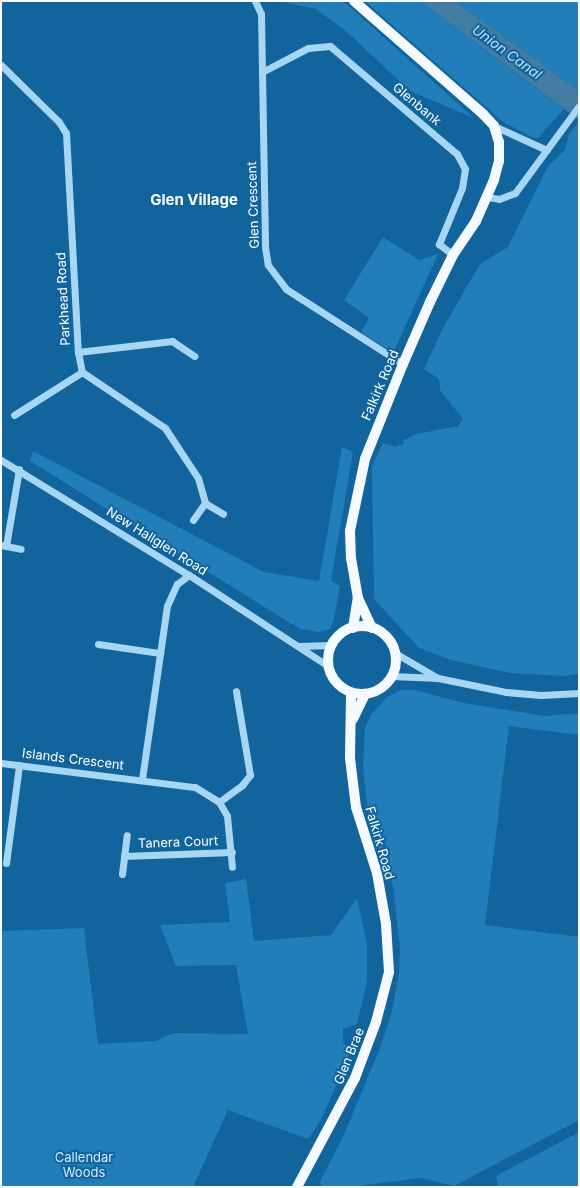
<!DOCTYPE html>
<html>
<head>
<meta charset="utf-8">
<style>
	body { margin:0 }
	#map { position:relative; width:580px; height:1188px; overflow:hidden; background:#12649c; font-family:Inter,sans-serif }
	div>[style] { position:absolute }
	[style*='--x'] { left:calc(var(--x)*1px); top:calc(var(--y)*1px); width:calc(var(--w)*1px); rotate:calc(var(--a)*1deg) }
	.green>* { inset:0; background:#217eb9 }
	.water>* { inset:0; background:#447da4 }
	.minor>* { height:7px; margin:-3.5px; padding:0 3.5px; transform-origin:3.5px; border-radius:3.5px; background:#a7d6f4 }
	.major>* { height:10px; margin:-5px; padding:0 5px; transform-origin:5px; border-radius:5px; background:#f4faff }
	.major>.ring { margin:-5px; padding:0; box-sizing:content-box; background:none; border:10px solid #f4faff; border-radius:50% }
	span { translate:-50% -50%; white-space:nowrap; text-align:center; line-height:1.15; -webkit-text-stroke:4px #12649c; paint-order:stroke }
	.street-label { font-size:13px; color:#fff }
	.park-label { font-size:13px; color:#d0ecfe }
	.water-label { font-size:14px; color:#b8e1fa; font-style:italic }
	.quarter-label { font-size:15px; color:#fff; font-weight:700 }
	.frame { position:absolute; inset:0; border:2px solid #fff; pointer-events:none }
</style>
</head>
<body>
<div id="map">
	<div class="green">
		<i style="clip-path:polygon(279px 1px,343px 1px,474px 118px,410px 91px,347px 32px,316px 9px)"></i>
		<i style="clip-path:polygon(365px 1px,420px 1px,564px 109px,538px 138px,531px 137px,502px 121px)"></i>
		<i style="clip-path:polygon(455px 1px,579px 1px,579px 91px)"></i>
		<i style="clip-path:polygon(579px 121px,579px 674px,563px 676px,510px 673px,451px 660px,419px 648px,374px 599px,372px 466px,383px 443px,395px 447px,404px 444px,403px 440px,417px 434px,458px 426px,463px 419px,440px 390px,439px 379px,424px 369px,444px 326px,480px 264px,508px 247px,548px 166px,565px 150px,569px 134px)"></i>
		<i style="clip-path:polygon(383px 237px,419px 260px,438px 254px,395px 349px,386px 348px,361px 332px,369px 318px,344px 300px)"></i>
		<i style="clip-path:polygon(342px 447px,353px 452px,331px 581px,340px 586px,334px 619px,330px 629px,320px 632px,300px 629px,30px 461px,33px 451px,264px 572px,319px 581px)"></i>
		<i style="clip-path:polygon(401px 690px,415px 690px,464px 703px,545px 716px,579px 713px,579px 735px,509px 726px,485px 925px,579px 937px,579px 1120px,454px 1186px,421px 1178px,349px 1187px,323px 1187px,319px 1183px,343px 1137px,382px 1043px,392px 1011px,399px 973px,400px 949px,393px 886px,388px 866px,378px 847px,369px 822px,363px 766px,365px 728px,371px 715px,386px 698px)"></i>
		<i style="clip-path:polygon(246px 879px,254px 941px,331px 935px,357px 898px,367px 944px,367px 982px,357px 1024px,343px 1029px,343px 1042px,351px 1052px,321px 1120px,308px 1139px,228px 1110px,194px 1185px,198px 1187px,1px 1187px,1px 931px,84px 928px,98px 1044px,156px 1041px,173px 1033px,248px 1034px,236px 965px,176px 966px,160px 925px,230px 922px,225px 883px)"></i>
		<i style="clip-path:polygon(579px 1132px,579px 1187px,498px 1187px,496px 1176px)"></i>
	</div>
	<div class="water">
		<i style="clip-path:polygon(420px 1px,455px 1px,579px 91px,579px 120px)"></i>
	</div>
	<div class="minor">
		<i style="--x:255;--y:1;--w:14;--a:65"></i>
		<i style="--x:261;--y:14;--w:233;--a:89"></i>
		<i style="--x:265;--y:247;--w:18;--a:81"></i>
		<i style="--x:268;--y:265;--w:30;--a:53"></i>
		<i style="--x:286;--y:289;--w:139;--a:32.7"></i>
		<i style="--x:1;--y:65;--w:81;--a:44.5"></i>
		<i style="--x:59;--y:122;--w:13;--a:58"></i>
		<i style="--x:66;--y:133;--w:219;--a:86.9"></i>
		<i style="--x:78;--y:352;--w:20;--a:79"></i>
		<i style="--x:82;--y:372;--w:100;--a:34"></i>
		<i style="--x:165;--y:428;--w:60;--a:56.6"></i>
		<i style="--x:198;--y:478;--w:26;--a:74"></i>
		<i style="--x:262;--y:72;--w:52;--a:-27.6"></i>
		<i style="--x:308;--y:48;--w:22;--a:-5"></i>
		<i style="--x:330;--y:46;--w:167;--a:40.4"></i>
		<i style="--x:457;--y:154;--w:17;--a:62"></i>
		<i style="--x:465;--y:169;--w:19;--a:99"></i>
		<i style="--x:462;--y:188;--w:61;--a:112.3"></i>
		<i style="--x:439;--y:244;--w:18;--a:38"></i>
		<i style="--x:494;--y:126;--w:58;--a:24.4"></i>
		<i style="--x:487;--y:197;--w:12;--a:9"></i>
		<i style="--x:499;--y:199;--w:17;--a:-21"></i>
		<i style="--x:515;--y:193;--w:108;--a:-53.7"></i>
		<i style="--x:78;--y:352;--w:95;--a:-6.7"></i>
		<i style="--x:172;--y:341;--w:27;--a:34"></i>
		<i style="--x:14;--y:415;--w:80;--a:-32.3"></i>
		<i style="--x:1;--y:460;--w:220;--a:31.5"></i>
		<i style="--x:189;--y:575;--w:166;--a:33.2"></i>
		<i style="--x:193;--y:520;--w:21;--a:-55"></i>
		<i style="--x:205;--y:503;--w:21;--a:31"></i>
		<i style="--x:1;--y:545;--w:20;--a:11"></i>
		<i style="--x:6;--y:546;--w:78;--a:-80.4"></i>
		<i style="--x:98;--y:644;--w:63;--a:8.3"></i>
		<i style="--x:299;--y:646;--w:32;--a:-2"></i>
		<i style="--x:395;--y:653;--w:48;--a:30.3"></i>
		<i style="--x:392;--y:676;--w:46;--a:2.5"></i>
		<i style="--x:438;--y:678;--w:69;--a:11.6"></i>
		<i style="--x:506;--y:692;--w:35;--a:5"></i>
		<i style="--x:541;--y:695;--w:38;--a:-3"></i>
		<i style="--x:1;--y:763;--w:195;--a:7.1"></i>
		<i style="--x:195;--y:787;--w:28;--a:32"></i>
		<i style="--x:219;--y:802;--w:16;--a:60"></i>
		<i style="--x:227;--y:816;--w:51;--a:84.4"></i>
		<i style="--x:142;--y:779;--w:175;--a:-81.8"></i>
		<i style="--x:167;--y:606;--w:24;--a:-66"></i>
		<i style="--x:177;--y:584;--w:15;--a:-37"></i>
		<i style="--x:219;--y:802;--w:29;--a:-36"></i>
		<i style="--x:242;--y:785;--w:13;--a:-51"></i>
		<i style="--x:250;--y:775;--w:85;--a:-99.5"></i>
		<i style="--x:124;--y:856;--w:108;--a:-2.1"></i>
		<i style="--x:6;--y:863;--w:99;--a:-82.4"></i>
		<i style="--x:122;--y:874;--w:39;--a:-83"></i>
	</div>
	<div class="major">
		<i style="--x:354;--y:1;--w:171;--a:41.2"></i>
		<i style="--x:483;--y:114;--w:16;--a:47"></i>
		<i style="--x:494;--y:126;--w:17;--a:73"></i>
		<i style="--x:499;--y:142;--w:19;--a:90"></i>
		<i style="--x:499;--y:161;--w:20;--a:105"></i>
		<i style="--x:494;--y:180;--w:45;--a:113.7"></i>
		<i style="--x:476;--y:221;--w:41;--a:124.1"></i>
		<i style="--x:453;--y:255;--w:52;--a:116.1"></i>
		<i style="--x:430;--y:302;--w:68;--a:113.5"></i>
		<i style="--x:403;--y:364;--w:102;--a:111.8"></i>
		<i style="--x:365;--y:459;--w:74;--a:101.8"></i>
		<i style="--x:350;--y:531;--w:27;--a:88"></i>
		<i style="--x:351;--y:558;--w:41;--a:80.1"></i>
		<i style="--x:358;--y:598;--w:33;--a:65"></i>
		<i class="ring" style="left:328px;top:626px;width:58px;height:58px"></i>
		<i style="--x:353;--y:628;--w:30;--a:-81"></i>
		<i style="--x:353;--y:719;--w:28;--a:-64"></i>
		<i style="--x:297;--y:1187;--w:123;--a:-62"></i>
		<i style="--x:355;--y:1078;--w:60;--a:-69.4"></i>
		<i style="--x:376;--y:1022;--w:52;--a:-75.4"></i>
		<i style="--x:389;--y:972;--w:48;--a:-93.6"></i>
		<i style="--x:386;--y:924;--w:52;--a:-100"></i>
		<i style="--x:377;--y:873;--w:69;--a:-107.7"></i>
		<i style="--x:356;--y:807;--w:49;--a:-97"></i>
		<i style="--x:350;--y:758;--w:65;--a:-89.1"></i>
	</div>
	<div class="street-label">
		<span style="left:417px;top:104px;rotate:40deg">Glenbank</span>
		<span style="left:253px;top:205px;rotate:-92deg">Glen Crescent</span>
		<span style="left:63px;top:299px;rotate:-93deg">Parkhead Road</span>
		<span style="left:380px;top:385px;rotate:-67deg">Falkirk Road</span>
		<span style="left:157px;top:541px;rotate:32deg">New Hallglen Road</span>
		<span style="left:73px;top:759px;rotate:7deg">Islands Crescent</span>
		<span style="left:178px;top:842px;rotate:-2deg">Tanera Court</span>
		<span style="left:380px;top:843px;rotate:74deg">Falkirk Road</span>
		<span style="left:349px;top:1056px;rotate:-68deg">Glen Brae</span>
	</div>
	<div class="park-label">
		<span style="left:84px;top:1165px">Callendar<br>Woods</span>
	</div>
	<div class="water-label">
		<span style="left:507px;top:52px;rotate:36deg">Union Canal</span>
	</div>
	<div class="quarter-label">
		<span style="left:194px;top:200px">Glen Village</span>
	</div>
	<div class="frame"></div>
</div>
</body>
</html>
